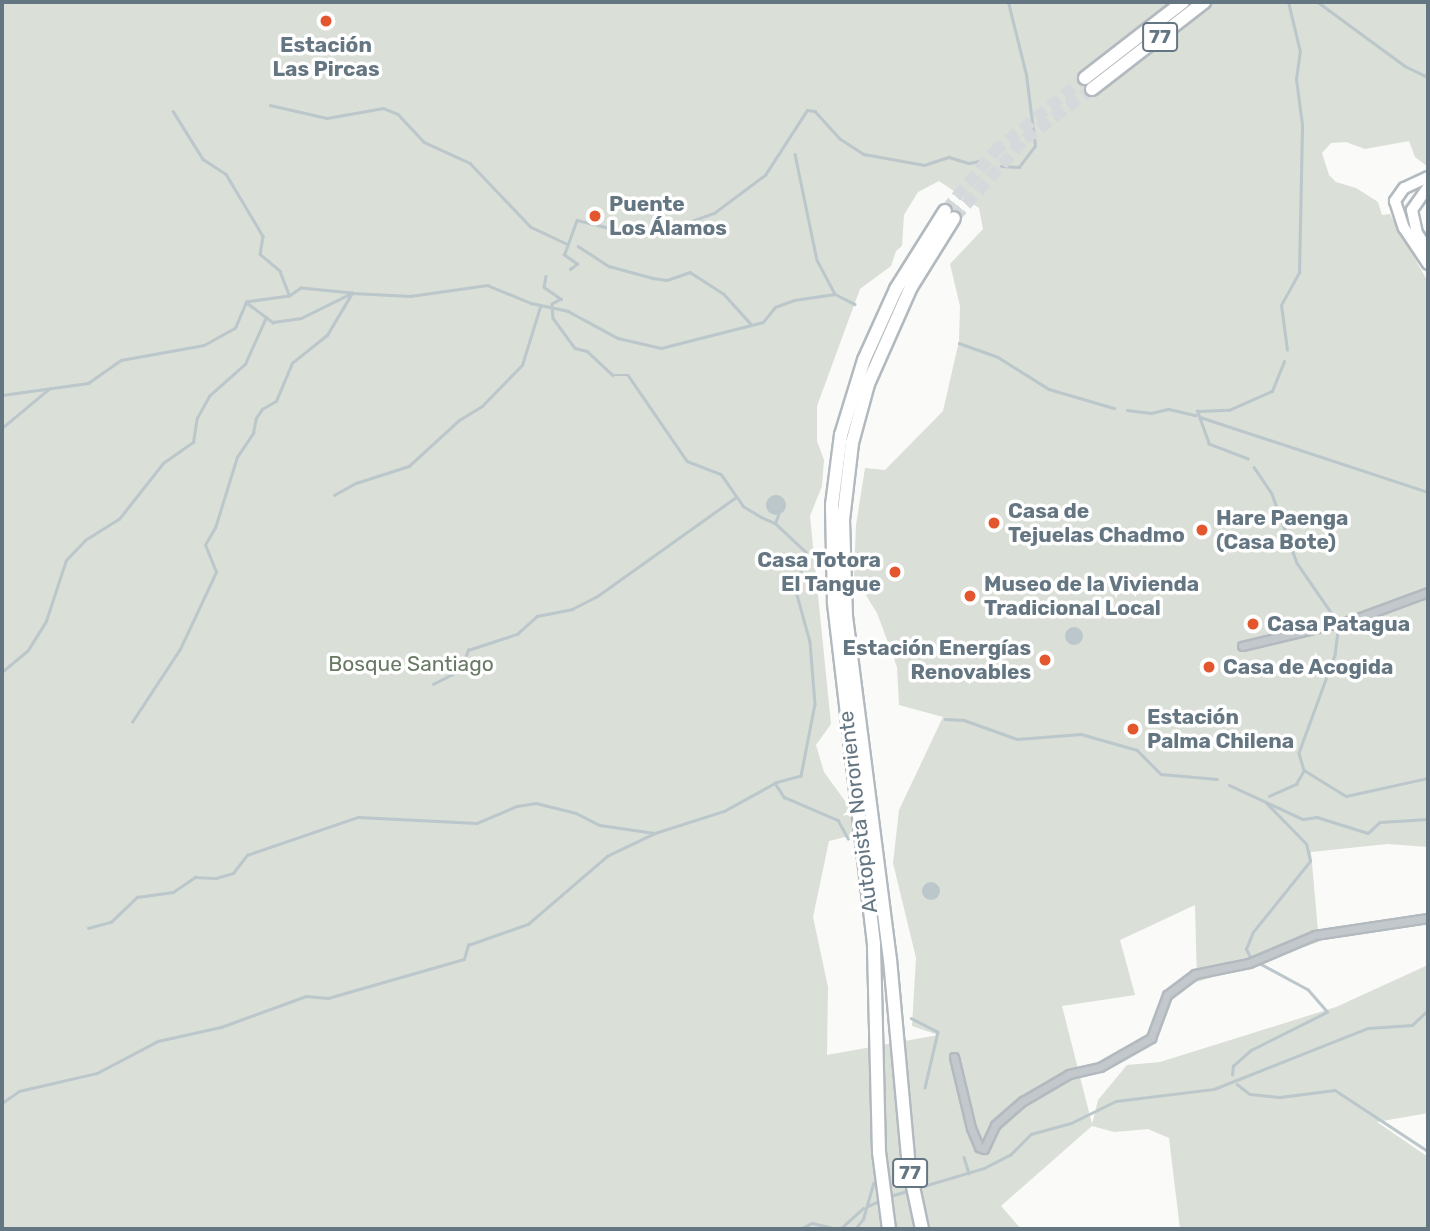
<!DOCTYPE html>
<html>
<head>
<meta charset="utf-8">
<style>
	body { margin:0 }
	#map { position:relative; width:1430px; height:1231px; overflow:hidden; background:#fafaf8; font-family:Rubik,sans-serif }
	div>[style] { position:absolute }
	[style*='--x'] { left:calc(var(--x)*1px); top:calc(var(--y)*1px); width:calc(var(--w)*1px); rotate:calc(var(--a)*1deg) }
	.green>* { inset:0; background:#dadfd7 }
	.water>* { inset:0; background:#bbc7cb }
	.round { border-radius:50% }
	.stream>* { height:2.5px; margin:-1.25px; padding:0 1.25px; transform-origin:1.25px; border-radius:1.25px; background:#bbc7cb }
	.highway-tunnel>* { height:12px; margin-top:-6px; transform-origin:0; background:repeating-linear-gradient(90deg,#d5d9db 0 12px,transparent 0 18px) }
	.roads { filter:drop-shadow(2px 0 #b3babf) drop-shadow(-2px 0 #b3babf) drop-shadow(0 2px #b3babf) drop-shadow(0 -2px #b3babf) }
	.street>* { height:7px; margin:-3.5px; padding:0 3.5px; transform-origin:3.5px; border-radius:3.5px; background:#c3c8cc }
	.secondary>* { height:10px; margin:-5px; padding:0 5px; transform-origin:5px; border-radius:5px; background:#fff }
	.highway>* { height:12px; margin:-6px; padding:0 6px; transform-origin:6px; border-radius:6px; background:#fff }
	.dots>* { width:19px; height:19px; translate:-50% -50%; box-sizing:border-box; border:4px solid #fff; border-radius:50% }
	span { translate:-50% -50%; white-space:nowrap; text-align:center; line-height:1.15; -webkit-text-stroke:7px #fff; paint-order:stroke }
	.shield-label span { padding:2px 5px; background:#fff; border:2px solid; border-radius:5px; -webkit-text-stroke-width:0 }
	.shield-label { font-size:19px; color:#657683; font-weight:700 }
	.poi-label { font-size:21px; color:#657683; font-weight:700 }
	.left { translate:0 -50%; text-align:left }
	.right { translate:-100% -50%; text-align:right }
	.park-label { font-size:21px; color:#687a64 }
	.street-label { font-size:21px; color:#657683 }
	.frame { position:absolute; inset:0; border:4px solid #657683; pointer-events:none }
</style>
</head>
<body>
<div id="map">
	<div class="green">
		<i style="clip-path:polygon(evenodd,2px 2px,1428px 2px,1428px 167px,1415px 157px,1409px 141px,1365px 149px,1346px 142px,1331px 143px,1322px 153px,1329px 175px,1336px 182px,1356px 188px,1378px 202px,1382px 215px,1390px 214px,1428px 282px,1428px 847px,1387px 844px,1311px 852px,1319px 942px,1197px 982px,1195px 905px,1120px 940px,1135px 995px,1062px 1006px,1092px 1124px,1098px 1100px,1127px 1065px,1160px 1062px,1336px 1007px,1428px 965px,1428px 1113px,1377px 1122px,1428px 1157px,1428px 1229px,1180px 1229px,1169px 1138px,1148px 1129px,1114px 1132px,1092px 1126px,1001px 1206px,1021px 1229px,2px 1229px,2px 2px,939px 181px,979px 208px,983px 229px,950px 264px,960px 306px,959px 341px,943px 411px,885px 470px,865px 468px,856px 525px,854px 576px,877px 613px,897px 667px,899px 705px,943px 717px,899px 810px,893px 863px,916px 958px,912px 1026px,938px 1035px,827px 1055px,828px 987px,813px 917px,829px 841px,853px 835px,854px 824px,853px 812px,824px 772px,816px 745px,831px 724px,810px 516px,822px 486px,824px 460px,817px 441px,817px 406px,860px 289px,891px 266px,896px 251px,902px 246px,904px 215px,918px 192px,939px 181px)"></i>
	</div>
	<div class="water">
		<i class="round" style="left:766px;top:495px;width:20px;height:20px"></i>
		<i class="round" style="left:1065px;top:627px;width:18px;height:18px"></i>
		<i class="round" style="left:922px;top:882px;width:18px;height:18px"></i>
	</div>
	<div class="stream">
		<i style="--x:1318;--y:2;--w:108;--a:36.3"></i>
		<i style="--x:1405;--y:66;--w:25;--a:26"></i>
		<i style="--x:270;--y:105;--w:58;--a:12.8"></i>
		<i style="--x:327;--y:118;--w:57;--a:-10.1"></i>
		<i style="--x:383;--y:108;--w:16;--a:22"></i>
		<i style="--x:398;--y:114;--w:38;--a:47"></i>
		<i style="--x:424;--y:142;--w:51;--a:24.5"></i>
		<i style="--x:470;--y:163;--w:88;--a:46.4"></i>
		<i style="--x:531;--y:227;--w:38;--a:25"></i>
		<i style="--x:173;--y:111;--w:57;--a:58"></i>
		<i style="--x:203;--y:159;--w:27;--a:33"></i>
		<i style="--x:226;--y:174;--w:72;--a:59.2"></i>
		<i style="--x:263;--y:236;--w:18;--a:99"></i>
		<i style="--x:260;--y:254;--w:26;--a:40"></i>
		<i style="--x:280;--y:271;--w:26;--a:69"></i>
		<i style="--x:795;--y:154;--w:108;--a:78.3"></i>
		<i style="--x:817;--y:260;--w:38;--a:62"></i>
		<i style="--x:1001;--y:166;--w:18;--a:3"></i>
		<i style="--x:1019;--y:167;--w:26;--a:-53"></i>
		<i style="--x:1035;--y:146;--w:72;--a:-97.2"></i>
		<i style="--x:1026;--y:75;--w:75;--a:-103.9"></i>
		<i style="--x:578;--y:246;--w:37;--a:33"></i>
		<i style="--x:609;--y:266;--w:46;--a:15.3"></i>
		<i style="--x:653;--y:278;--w:14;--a:8"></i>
		<i style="--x:667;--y:280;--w:24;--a:-19"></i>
		<i style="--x:690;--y:272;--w:40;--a:32.9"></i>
		<i style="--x:724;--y:294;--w:40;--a:48"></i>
		<i style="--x:570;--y:269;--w:9;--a:-36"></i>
		<i style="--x:577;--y:264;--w:16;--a:-145"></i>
		<i style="--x:564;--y:255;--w:37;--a:-70"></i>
		<i style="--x:577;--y:220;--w:55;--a:13.8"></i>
		<i style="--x:630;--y:233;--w:42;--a:-6.8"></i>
		<i style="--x:672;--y:228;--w:45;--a:-19.7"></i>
		<i style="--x:714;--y:213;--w:64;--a:-36.7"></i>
		<i style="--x:765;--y:175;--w:77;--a:-57.1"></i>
		<i style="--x:807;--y:110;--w:8;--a:7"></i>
		<i style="--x:815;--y:111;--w:36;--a:48"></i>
		<i style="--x:839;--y:138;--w:30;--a:33"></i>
		<i style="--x:864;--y:154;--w:61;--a:10.4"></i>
		<i style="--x:924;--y:165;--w:26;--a:-18"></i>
		<i style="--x:949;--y:157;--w:21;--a:17"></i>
		<i style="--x:969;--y:163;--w:15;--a:-11"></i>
		<i style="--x:546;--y:276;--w:11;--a:100"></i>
		<i style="--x:544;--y:287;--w:21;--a:35"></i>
		<i style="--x:561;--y:299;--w:10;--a:151"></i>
		<i style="--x:552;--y:304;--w:14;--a:86"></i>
		<i style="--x:553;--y:318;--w:37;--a:54"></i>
		<i style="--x:575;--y:348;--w:12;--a:14"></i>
		<i style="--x:587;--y:351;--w:35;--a:43"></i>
		<i style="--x:613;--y:375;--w:15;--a:0"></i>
		<i style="--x:628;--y:375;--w:104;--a:55.5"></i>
		<i style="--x:687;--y:461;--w:36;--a:21"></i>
		<i style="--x:721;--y:474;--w:39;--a:55"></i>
		<i style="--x:743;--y:506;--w:21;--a:31"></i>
		<i style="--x:761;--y:517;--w:15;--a:23"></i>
		<i style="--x:775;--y:523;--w:9;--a:-69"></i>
		<i style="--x:959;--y:343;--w:41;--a:19.7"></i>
		<i style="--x:998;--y:357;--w:60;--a:32.1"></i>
		<i style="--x:1049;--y:389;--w:68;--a:16.3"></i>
		<i style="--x:1287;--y:350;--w:45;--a:-97.6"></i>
		<i style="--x:1281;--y:305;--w:38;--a:-61"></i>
		<i style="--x:1299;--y:272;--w:147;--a:-88.8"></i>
		<i style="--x:1302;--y:125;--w:46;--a:-97.4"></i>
		<i style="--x:1296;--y:79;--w:27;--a:-82"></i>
		<i style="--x:1300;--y:52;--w:51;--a:-103.5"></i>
		<i style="--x:2;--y:395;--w:87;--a:-7.9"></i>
		<i style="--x:88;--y:383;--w:40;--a:-34.9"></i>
		<i style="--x:121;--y:360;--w:84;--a:-10.2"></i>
		<i style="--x:204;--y:345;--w:35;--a:-29"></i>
		<i style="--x:235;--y:328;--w:28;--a:-67"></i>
		<i style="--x:246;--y:302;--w:34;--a:37"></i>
		<i style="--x:273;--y:322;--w:28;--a:-8"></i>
		<i style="--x:301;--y:318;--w:57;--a:-26.1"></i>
		<i style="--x:352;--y:293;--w:58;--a:3"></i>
		<i style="--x:410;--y:296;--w:78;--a:-8.1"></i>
		<i style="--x:487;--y:285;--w:48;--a:22.2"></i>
		<i style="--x:531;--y:303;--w:38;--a:12"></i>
		<i style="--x:568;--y:311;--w:57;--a:28.4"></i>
		<i style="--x:618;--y:338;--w:44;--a:13.1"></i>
		<i style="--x:661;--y:348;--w:105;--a:-14.3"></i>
		<i style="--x:763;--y:322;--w:19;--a:-51"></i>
		<i style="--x:775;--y:307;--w:20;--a:-20"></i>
		<i style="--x:794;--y:300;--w:41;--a:-8.3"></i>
		<i style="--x:835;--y:294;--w:22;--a:27"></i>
		<i style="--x:1127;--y:410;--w:24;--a:7"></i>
		<i style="--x:1151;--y:413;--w:18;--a:-13"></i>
		<i style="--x:1169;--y:409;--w:27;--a:13"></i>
		<i style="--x:1200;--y:417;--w:240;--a:18.2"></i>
		<i style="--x:2;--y:428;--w:62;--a:-39.8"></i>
		<i style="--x:1248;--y:459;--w:42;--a:-159"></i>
		<i style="--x:1209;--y:444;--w:35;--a:-110"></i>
		<i style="--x:1197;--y:411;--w:32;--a:-2"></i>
		<i style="--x:1229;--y:410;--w:47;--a:-23.8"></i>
		<i style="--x:1272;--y:391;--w:32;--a:-68"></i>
		<i style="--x:1254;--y:467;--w:32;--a:56"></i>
		<i style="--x:1272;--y:494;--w:73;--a:70.1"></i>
		<i style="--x:1297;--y:563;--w:67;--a:55.4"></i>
		<i style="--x:334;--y:495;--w:25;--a:-29"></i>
		<i style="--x:356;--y:483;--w:56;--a:-17.8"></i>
		<i style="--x:409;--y:466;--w:68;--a:-42.6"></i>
		<i style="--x:459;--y:420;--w:27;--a:-31"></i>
		<i style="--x:482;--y:406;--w:57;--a:-45.7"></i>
		<i style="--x:522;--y:365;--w:61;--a:-72.8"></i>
		<i style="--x:775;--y:523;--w:42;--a:43.1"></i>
		<i style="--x:806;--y:552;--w:40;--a:104.4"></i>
		<i style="--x:796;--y:591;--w:53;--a:74.6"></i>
		<i style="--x:810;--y:642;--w:62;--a:85.4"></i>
		<i style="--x:815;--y:704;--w:73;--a:101"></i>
		<i style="--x:801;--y:776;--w:27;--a:165"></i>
		<i style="--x:1338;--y:631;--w:24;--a:97"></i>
		<i style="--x:1335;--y:655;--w:104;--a:110.2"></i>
		<i style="--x:1299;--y:753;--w:18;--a:74"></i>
		<i style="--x:1304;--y:770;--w:49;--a:31.8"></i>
		<i style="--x:1346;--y:796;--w:84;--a:-12.4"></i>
		<i style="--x:2;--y:672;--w:34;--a:-40"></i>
		<i style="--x:28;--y:650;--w:34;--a:-58"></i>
		<i style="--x:46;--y:621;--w:64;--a:-71.8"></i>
		<i style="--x:66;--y:560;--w:28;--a:-46"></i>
		<i style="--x:85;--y:540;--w:40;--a:-32"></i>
		<i style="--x:119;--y:519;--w:71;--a:-51.8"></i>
		<i style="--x:163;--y:463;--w:37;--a:-35"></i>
		<i style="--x:193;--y:442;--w:24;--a:-81"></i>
		<i style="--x:197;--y:418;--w:25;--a:-61"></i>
		<i style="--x:209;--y:396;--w:48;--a:-41.6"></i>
		<i style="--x:245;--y:364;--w:51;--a:-65.9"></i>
		<i style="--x:433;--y:684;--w:30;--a:-27"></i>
		<i style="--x:460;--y:670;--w:22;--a:-68"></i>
		<i style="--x:468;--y:650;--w:52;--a:-18.1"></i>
		<i style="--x:517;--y:634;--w:27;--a:-42"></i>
		<i style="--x:537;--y:616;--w:36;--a:-11"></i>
		<i style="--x:572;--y:609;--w:27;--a:-27"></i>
		<i style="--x:596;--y:597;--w:172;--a:-35.5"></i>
		<i style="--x:945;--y:719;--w:19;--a:3"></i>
		<i style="--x:964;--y:720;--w:56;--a:19.7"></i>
		<i style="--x:1017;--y:739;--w:64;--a:-4.5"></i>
		<i style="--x:1081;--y:734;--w:58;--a:15.9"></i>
		<i style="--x:1137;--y:750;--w:34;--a:45"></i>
		<i style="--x:1161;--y:774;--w:56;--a:5.1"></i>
		<i style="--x:132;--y:722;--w:87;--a:-56.7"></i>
		<i style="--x:180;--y:649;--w:85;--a:-64.9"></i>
		<i style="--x:216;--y:572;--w:29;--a:-112"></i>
		<i style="--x:205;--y:545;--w:20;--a:-60"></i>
		<i style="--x:215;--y:528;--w:74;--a:-72.8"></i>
		<i style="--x:237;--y:457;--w:29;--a:-56"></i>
		<i style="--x:253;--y:433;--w:15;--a:-79"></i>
		<i style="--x:256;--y:418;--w:11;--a:-56"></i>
		<i style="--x:262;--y:409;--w:16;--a:-30"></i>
		<i style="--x:276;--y:401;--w:41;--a:-67.2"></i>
		<i style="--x:292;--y:363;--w:45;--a:-38.7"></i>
		<i style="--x:327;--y:335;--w:49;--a:-59.2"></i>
		<i style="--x:352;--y:293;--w:51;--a:-174.4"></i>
		<i style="--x:301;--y:288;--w:14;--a:146"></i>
		<i style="--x:289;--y:296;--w:43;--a:172.1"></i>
		<i style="--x:775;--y:783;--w:17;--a:57"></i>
		<i style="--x:784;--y:797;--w:59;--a:23.1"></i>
		<i style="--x:838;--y:820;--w:21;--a:61"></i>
		<i style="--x:1229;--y:785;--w:81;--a:24.7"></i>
		<i style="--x:1303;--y:819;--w:14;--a:-8"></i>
		<i style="--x:1317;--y:817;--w:53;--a:17.4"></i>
		<i style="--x:1368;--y:833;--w:16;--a:-43"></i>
		<i style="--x:1380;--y:822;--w:48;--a:-3.6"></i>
		<i style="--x:1269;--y:796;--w:30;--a:-24"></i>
		<i style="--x:1296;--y:784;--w:16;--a:-60"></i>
		<i style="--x:88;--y:928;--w:24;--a:-15"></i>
		<i style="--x:111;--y:922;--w:36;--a:-44"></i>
		<i style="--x:137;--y:897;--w:36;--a:-8"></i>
		<i style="--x:173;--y:892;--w:27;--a:-34"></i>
		<i style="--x:195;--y:877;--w:21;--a:3"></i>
		<i style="--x:216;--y:878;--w:18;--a:-16"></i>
		<i style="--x:233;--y:873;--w:23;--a:-52"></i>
		<i style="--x:247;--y:855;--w:117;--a:-18.9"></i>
		<i style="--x:358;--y:817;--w:119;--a:2.9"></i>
		<i style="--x:477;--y:823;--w:43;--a:-23"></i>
		<i style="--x:517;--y:806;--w:19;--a:-9"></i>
		<i style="--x:536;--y:803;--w:41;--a:14"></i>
		<i style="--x:576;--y:813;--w:27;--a:27"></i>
		<i style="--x:600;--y:825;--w:56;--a:8.3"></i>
		<i style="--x:1251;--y:959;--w:11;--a:-117"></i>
		<i style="--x:1246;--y:949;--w:18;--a:-68"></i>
		<i style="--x:1253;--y:932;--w:91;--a:-51.2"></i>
		<i style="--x:1310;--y:861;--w:17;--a:-103"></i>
		<i style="--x:1306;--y:844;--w:56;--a:-134.3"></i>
		<i style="--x:911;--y:1018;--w:30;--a:27"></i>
		<i style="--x:938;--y:1032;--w:57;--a:103.1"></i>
		<i style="--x:1232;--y:1075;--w:9;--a:-84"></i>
		<i style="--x:1233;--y:1066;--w:24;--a:-42"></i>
		<i style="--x:1251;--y:1050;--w:85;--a:-26.6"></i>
		<i style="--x:1327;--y:1012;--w:29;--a:-131"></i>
		<i style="--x:1308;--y:990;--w:57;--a:-151.6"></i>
		<i style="--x:1237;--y:1084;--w:16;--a:38"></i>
		<i style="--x:1250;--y:1094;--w:30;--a:6"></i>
		<i style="--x:1280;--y:1097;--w:55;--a:-7.3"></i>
		<i style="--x:1335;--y:1090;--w:111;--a:33.3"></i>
		<i style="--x:2;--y:1103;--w:21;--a:-35"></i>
		<i style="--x:19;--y:1091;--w:80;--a:-13"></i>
		<i style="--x:97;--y:1073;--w:69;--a:-27.7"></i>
		<i style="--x:158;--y:1041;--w:65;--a:-12.5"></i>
		<i style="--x:221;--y:1027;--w:90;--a:-20"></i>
		<i style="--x:306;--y:996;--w:22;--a:5"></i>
		<i style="--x:328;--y:998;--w:141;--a:-16"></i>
		<i style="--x:464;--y:959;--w:15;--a:-74"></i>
		<i style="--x:468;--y:945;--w:64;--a:-19.3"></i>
		<i style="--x:528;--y:924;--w:104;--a:-40.7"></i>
		<i style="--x:607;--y:856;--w:53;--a:-25.6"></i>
		<i style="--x:655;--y:833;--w:72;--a:-17.7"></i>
		<i style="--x:724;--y:811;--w:58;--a:-28.8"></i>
		<i style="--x:964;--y:1157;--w:17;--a:73"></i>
		<i style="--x:917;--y:1188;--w:70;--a:-16.6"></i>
		<i style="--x:984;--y:1168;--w:30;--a:-27"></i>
		<i style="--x:1011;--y:1154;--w:28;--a:-45"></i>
		<i style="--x:1031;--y:1134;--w:41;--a:-15.4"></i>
		<i style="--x:1071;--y:1123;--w:50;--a:-26.1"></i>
		<i style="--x:1116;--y:1101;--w:99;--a:-7"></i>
		<i style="--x:1214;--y:1089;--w:166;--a:-21.6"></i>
		<i style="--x:1368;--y:1028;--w:44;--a:-3.9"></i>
		<i style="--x:1412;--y:1025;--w:22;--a:-43"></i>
		<i style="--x:890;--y:1196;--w:22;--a:-16"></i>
		<i style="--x:868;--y:1206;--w:14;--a:-25"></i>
		<i style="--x:800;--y:1229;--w:13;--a:-27"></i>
		<i style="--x:812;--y:1223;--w:26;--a:13"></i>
		<i style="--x:840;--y:1229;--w:31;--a:-42"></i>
		<i style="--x:855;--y:1229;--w:13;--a:-51"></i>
		<i style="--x:863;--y:1219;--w:37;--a:-74"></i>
	</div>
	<div class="highway-tunnel">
		<i style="--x:945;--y:211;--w:77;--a:-50.3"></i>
		<i style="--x:994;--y:152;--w:117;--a:-39.1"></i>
		<i style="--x:954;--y:218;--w:106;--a:-48.1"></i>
		<i style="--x:1025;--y:139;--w:84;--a:-36.7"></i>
	</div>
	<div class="roads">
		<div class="street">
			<i style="--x:1242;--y:646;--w:116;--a:-13.4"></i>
			<i style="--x:1355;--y:619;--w:78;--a:-20.3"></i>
			<i style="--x:954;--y:1057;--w:73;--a:76.5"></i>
			<i style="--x:971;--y:1128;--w:21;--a:67"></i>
			<i style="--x:979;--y:1147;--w:5;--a:22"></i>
			<i style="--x:984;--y:1149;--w:26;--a:-65"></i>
			<i style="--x:995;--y:1125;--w:37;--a:-41"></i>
			<i style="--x:1023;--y:1101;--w:53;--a:-30.4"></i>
			<i style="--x:1069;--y:1074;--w:32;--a:-13"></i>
			<i style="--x:1100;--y:1067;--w:59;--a:-29.6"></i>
			<i style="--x:1151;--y:1038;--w:46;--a:-69.6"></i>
			<i style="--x:1167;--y:995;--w:35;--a:-37"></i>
			<i style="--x:1195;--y:974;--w:55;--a:-11.5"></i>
			<i style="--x:1249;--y:963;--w:72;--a:-23"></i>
			<i style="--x:1315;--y:935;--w:114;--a:-8.6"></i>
		</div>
		<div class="secondary">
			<i style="--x:1428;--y:177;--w:26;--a:155"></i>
			<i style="--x:1404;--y:188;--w:16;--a:125"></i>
			<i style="--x:1395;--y:201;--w:28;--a:72"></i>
			<i style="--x:1404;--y:228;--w:43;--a:56.3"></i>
			<i style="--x:1428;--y:187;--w:28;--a:125"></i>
			<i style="--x:1412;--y:210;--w:24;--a:78"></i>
			<i style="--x:1417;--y:233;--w:20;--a:57"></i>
		</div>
		<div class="highway">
			<i style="--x:1085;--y:78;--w:124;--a:-37.8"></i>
			<i style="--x:1092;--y:89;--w:142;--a:-37.8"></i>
			<i style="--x:889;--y:1229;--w:78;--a:-97.4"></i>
			<i style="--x:879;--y:1152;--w:208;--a:-91.4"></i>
			<i style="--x:874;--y:944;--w:345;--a:-96.7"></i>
			<i style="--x:834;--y:601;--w:96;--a:-91.2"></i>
			<i style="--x:832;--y:505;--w:71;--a:-82.7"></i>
			<i style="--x:841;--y:435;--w:78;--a:-73"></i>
			<i style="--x:864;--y:360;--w:78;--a:-65.7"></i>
			<i style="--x:896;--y:289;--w:92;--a:-57.9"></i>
			<i style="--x:922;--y:1229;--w:62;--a:-102"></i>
			<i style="--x:909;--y:1168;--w:209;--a:-95.2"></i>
			<i style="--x:890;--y:960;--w:347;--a:-97.3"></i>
			<i style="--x:846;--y:616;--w:96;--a:-91.8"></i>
			<i style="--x:843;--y:520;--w:78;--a:-83.3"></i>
			<i style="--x:852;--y:443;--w:61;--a:-74.8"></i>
			<i style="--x:868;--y:384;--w:106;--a:-66.1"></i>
			<i style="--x:911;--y:287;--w:81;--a:-58.1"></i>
		</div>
	</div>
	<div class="dots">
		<i style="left:326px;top:21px;background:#e4572e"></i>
		<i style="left:595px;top:216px;background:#e4572e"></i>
		<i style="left:994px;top:523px;background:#e4572e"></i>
		<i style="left:1202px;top:530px;background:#e4572e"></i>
		<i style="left:895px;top:572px;background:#e4572e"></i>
		<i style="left:970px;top:596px;background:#e4572e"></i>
		<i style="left:1253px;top:624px;background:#e4572e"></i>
		<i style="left:1045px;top:660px;background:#e4572e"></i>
		<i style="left:1209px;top:667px;background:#e4572e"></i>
		<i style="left:1133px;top:729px;background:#e4572e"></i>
	</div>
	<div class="shield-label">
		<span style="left:1160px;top:37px">77</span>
		<span style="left:910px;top:1173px">77</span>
	</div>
	<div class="poi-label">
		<span style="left:326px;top:57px">Estación<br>Las Pircas</span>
		<span class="left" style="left:609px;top:216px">Puente<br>Los Álamos</span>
		<span class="left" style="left:1008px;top:523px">Casa de<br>Tejuelas Chadmo</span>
		<span class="left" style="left:1216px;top:530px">Hare Paenga<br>(Casa Bote)</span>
		<span class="right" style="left:881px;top:572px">Casa Totora<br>El Tangue</span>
		<span class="left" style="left:984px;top:596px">Museo de la Vivienda<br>Tradicional Local</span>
		<span class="left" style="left:1267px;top:624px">Casa Patagua</span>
		<span class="right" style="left:1031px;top:660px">Estación Energías<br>Renovables</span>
		<span class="left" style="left:1223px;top:667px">Casa de Acogida</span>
		<span class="left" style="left:1147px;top:729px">Estación<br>Palma Chilena</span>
	</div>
	<div class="park-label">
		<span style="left:411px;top:664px">Bosque Santiago</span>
	</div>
	<div class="street-label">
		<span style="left:858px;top:812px;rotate:-97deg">Autopista Nororiente</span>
	</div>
	<div class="frame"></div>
</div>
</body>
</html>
